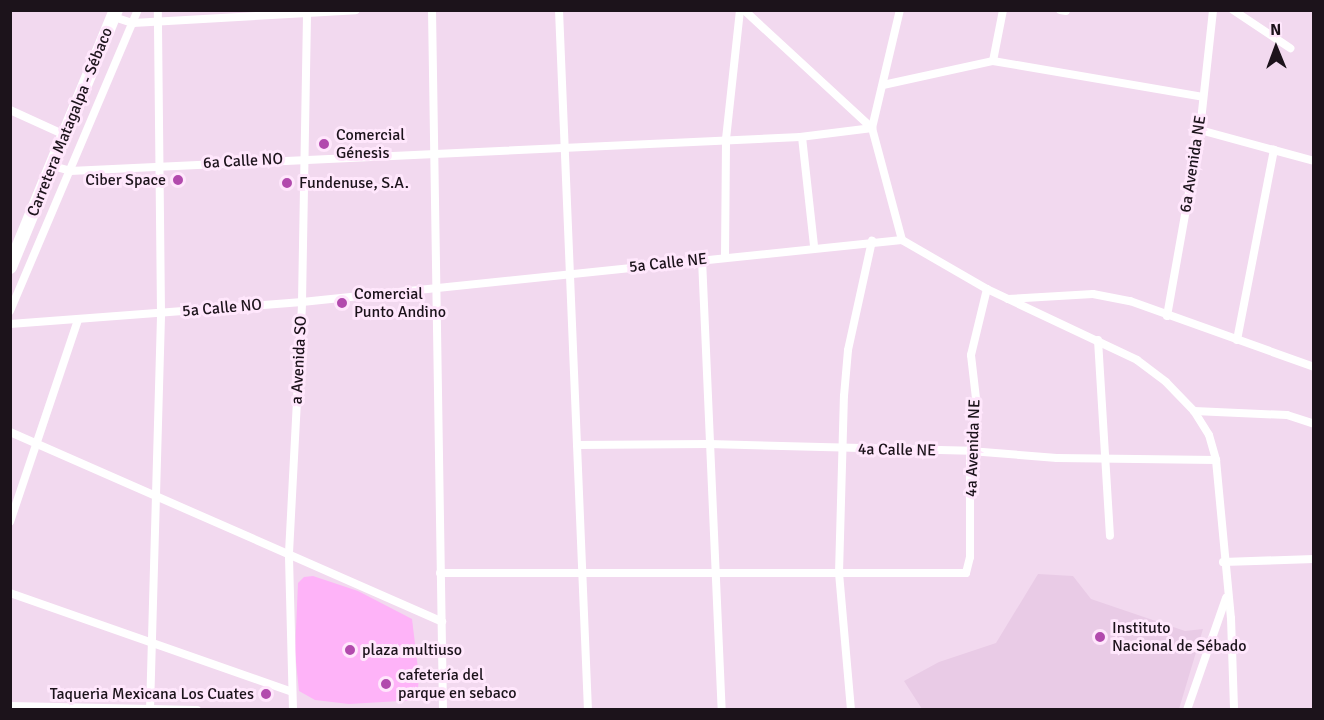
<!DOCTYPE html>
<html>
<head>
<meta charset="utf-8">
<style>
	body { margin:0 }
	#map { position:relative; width:1324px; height:720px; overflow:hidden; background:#f2d9ef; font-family:Signika,sans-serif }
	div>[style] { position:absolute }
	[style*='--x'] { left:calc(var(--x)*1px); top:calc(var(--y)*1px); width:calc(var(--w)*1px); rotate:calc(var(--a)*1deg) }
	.built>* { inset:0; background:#e9cbe6 }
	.green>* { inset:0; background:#feb3f8 }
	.minor>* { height:8px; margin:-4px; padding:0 4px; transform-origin:4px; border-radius:4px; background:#fff }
	.primary>* { height:14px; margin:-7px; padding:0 7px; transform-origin:7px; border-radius:7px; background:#fff }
	.dots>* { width:16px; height:16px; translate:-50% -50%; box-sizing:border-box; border:3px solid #ffe7fc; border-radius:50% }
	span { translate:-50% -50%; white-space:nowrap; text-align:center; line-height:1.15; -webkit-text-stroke:6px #ffe7fc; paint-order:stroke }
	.street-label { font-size:16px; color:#1c131b }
	.poi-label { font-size:16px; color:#1c131b }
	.left { translate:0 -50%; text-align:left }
	.right { translate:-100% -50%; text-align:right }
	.frame { position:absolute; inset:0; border:12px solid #1c131b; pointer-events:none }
	.north { position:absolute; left:1246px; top:18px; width:60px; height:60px; -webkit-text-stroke:4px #ffe7fc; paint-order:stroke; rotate:359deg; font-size:16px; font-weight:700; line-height:24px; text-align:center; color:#1c131b }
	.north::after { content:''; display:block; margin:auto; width:21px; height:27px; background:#1c131b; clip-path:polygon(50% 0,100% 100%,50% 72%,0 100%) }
</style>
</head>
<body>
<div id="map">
	<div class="built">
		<i style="clip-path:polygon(1038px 574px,1073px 576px,1091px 599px,1185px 631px,1203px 629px,1179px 709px,922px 709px,904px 681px,939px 662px,996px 643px)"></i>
	</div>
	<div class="green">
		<i style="clip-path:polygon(313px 576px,358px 591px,412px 619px,419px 677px,417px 700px,349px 704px,315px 700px,299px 691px,295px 652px,298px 583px,304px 577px)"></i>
	</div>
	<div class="minor">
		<i style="--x:432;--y:10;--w:700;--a:89.1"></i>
		<i style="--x:559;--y:10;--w:701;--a:87.63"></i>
		<i style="--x:744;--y:10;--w:174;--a:42.7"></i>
		<i style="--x:872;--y:128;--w:116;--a:75"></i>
		<i style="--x:902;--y:240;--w:98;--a:30"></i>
		<i style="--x:987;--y:289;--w:166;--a:25.3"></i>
		<i style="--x:1137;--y:360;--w:36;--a:37"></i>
		<i style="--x:1166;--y:382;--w:40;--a:46"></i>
		<i style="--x:1194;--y:411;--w:28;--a:58"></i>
		<i style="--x:1209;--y:435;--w:26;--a:74"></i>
		<i style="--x:1216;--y:460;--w:159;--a:84.6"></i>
		<i style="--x:1231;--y:618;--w:92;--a:88.1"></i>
		<i style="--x:1060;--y:10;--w:6;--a:9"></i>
		<i style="--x:1233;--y:10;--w:69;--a:33.7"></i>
		<i style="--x:114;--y:17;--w:20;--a:18"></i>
		<i style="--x:133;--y:23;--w:223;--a:-3.3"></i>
		<i style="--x:993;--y:61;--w:52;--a:-78.9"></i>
		<i style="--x:883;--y:85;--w:113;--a:-12.3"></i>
		<i style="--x:993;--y:61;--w:213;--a:9.7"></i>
		<i style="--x:10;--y:110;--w:60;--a:24.4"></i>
		<i style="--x:1200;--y:130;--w:118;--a:15.2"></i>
		<i style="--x:802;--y:137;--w:110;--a:83.7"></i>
		<i style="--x:53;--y:166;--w:18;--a:16"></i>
		<i style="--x:70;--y:171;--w:731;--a:-2.67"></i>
		<i style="--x:800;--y:137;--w:73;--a:-7.1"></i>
		<i style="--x:872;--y:128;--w:121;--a:-76.7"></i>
		<i style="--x:725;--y:257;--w:118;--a:-89.5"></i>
		<i style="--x:726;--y:139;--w:130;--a:-83.8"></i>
		<i style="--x:702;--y:259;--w:451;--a:87.5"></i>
		<i style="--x:1008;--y:299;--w:85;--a:-3.4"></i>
		<i style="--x:1093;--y:294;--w:38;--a:11"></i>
		<i style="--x:1130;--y:301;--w:195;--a:19.7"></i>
		<i style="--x:10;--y:311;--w:327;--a:-67"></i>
		<i style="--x:1167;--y:316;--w:189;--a:-79.9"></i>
		<i style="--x:1200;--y:130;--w:121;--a:-83.8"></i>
		<i style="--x:10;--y:324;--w:293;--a:-4.3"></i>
		<i style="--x:302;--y:302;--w:603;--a:-5.9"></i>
		<i style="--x:1098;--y:340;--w:196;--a:86.5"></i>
		<i style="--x:1237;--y:340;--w:194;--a:-79"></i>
		<i style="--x:1194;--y:411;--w:93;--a:2.5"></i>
		<i style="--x:1287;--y:415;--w:28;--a:18"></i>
		<i style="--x:10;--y:432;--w:472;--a:23.7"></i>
		<i style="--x:577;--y:445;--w:131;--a:-0.4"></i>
		<i style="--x:708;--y:444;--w:262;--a:1.5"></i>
		<i style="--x:970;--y:451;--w:87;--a:4.6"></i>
		<i style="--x:1057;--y:458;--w:159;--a:0.7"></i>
		<i style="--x:10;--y:522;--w:213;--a:-71.4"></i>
		<i style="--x:1223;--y:562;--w:91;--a:-1.9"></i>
		<i style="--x:440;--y:573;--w:526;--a:0"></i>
		<i style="--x:966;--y:573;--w:16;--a:-76"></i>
		<i style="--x:970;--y:557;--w:106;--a:-90"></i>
		<i style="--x:970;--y:451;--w:45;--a:-81"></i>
		<i style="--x:977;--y:407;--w:52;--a:-96.6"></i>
		<i style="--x:971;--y:355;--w:68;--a:-76.4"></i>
		<i style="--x:10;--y:593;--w:297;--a:19.3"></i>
		<i style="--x:10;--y:706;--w:187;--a:1.2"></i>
		<i style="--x:150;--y:710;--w:397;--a:-88.4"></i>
		<i style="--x:161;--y:313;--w:303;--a:-90.6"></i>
		<i style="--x:293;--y:710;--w:157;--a:-91.5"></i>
		<i style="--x:289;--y:553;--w:251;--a:-87"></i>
		<i style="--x:302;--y:302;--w:292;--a:-89"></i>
		<i style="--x:851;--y:710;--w:138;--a:-95"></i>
		<i style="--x:839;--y:573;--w:177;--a:-88.4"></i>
		<i style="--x:844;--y:396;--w:46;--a:-85"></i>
		<i style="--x:848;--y:350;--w:112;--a:-77.6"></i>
		<i style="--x:1187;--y:710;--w:119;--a:-70.8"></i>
	</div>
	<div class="primary">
		<i style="--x:10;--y:267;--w:278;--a:-67.6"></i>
	</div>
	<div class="dots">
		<i style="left:324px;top:144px;background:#b24aad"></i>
		<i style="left:178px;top:180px;background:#b24aad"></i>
		<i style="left:287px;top:183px;background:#b24aad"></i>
		<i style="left:342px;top:303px;background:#b24aad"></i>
		<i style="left:1100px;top:637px;background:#b24aad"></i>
		<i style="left:350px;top:650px;background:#b24aad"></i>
		<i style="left:386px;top:684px;background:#b24aad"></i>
		<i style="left:266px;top:694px;background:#b24aad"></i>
	</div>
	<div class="street-label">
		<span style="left:70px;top:122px;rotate:-68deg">Carretera Matagalpa - Sébaco</span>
		<span style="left:243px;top:161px;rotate:-3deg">6a Calle NO</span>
		<span style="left:1193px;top:164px;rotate:-81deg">6a Avenida NE</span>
		<span style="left:668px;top:263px;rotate:-6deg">5a Calle NE</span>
		<span style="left:222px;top:308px;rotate:-5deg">5a Calle NO</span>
		<span style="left:299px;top:360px;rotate:-87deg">a Avenida SO</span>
		<span style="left:973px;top:448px;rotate:-88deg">4a Avenida NE</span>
		<span style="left:897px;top:450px;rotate:1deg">4a Calle NE</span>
	</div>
	<div class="poi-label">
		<span class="left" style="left:336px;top:144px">Comercial<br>Génesis</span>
		<span class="right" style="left:166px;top:180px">Ciber Space</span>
		<span class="left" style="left:299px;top:183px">Fundenuse, S.A.</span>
		<span class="left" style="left:354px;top:303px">Comercial<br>Punto Andino</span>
		<span class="left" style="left:1112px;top:637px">Instituto<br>Nacional de Sébado</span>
		<span class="left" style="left:362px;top:650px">plaza multiuso</span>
		<span class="left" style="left:398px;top:684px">cafetería del<br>parque en sebaco</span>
		<span class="right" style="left:254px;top:694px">Taqueria Mexicana Los Cuates</span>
	</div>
	<div class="frame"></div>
	<div class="north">N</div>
</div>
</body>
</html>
